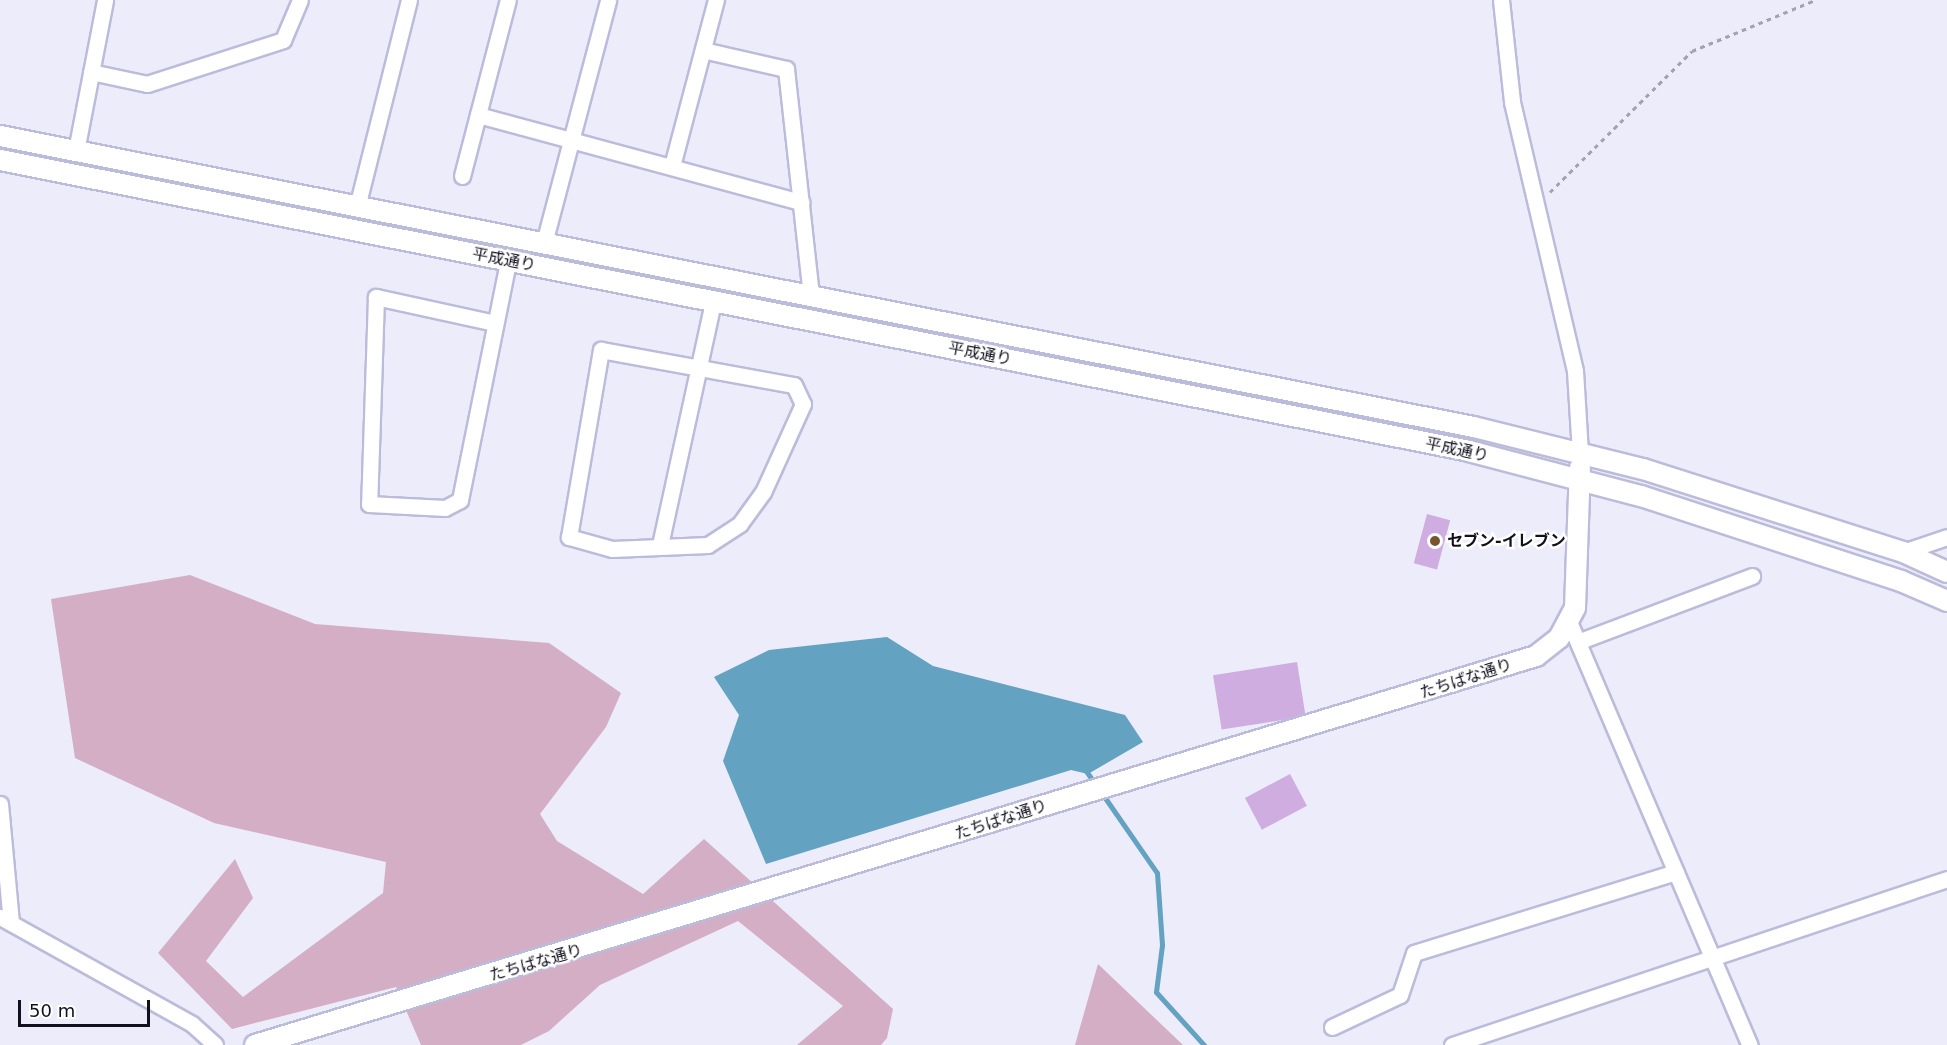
<!DOCTYPE html>
<html>
<head>
<meta charset="utf-8">
<style>
	body { margin:0 }
	#map { position:relative; width:1947px; height:1045px; overflow:hidden; background:#ececfa; font-family:"DejaVu Sans","Noto Sans JP",sans-serif }
	div>[style] { position:absolute }
	[style*='--x'] { left:calc(var(--x)*1px); top:calc(var(--y)*1px); width:calc(var(--w)*1px); rotate:calc(var(--a)*1deg) }
	.green>* { inset:0; background:#d3aec4 }
	.water>* { inset:0; background:#63a2c0 }
	.stream>* { height:5px; margin:-2.5px; padding:0 2.5px; transform-origin:2.5px; border-radius:2.5px; background:#63a2c0 }
	.building>* { inset:0; background:#cfade0; transform-origin:0 0 }
	.path>* { height:3px; margin-top:-1.5px; transform-origin:0; background:repeating-linear-gradient(90deg,#a3a3b0 0 4.5px,transparent 0 9px) }
	.roads { filter:drop-shadow(2px 0 #bbbbdb) drop-shadow(-2px 0 #bbbbdb) drop-shadow(0 2px #bbbbdb) drop-shadow(0 -2px #bbbbdb) }
	.minor>* { height:15px; margin:-7.5px; padding:0 7.5px; transform-origin:7.5px; border-radius:7.5px; background:#fff }
	.tertiary>* { height:20px; margin:-10px; padding:0 10px; transform-origin:10px; border-radius:10px; background:#fff }
	.dots>* { width:16px; height:16px; translate:-50% -50%; box-sizing:border-box; border:3px solid #fff; border-radius:50% }
	span { translate:-50% -50%; white-space:nowrap; text-align:center; line-height:1.15; -webkit-text-stroke:5px #fff; paint-order:stroke }
	.street-label { font-size:16px; color:#11101c }
	.poi-label { font-size:16px; color:#11101c; font-weight:700 }
	.left { translate:0 -50%; text-align:left }
	.scale { position:absolute; left:18px; top:1000px; width:132px; height:27px; box-sizing:border-box; border:3px solid #11101c; border-top:0; padding-left:8px; font-size:18px; line-height:21px; white-space:nowrap; color:#11101c; -webkit-text-stroke:4px #fff; paint-order:stroke }
</style>
</head>
<body>
<div id="map">
	<div class="green">
		<i style="clip-path:polygon(190px 575px,315px 624px,549px 643px,621px 693px,606px 727px,540px 814px,557px 841px,643px 894px,704px 839px,893px 1009px,887px 1038px,881px 1045px,797px 1045px,843px 1006px,738px 921px,600px 985px,549px 1031px,521px 1045px,421px 1045px,396px 987px,232px 1029px,158px 953px,235px 859px,253px 898px,206px 961px,243px 997px,383px 893px,386px 862px,214px 823px,75px 758px,51px 599px)"></i>
		<i style="clip-path:polygon(1098px 964px,1183px 1045px,1075px 1045px)"></i>
	</div>
	<div class="water">
		<i style="clip-path:polygon(887px 637px,933px 666px,1125px 715px,1143px 742px,1088px 774px,1071px 770px,766px 864px,723px 761px,739px 715px,714px 677px,769px 650px)"></i>
	</div>
	<div class="stream">
		<i style="--x:1084;--y:768;--w:21;--a:55"></i>
		<i style="--x:1101;--y:792;--w:98;--a:55.3"></i>
		<i style="--x:1157;--y:873;--w:72;--a:86"></i>
		<i style="--x:1162;--y:945;--w:47;--a:97.3"></i>
		<i style="--x:1156;--y:992;--w:72;--a:47.8"></i>
	</div>
	<div class="building">
		<i style="left:1427px;top:514px;width:24px;height:51px;rotate:15deg"></i>
		<i style="left:1297px;top:662px;width:55px;height:85px;rotate:81deg"></i>
		<i style="left:1290px;top:774px;width:36px;height:51px;rotate:62deg"></i>
	</div>
	<div class="path">
		<i style="--x:1550;--y:192;--w:200;--a:-44.8"></i>
		<i style="--x:1692;--y:51;--w:133;--a:-22.5"></i>
	</div>
	<div class="roads">
		<div class="minor">
			<i style="--x:1501;--y:0;--w:103;--a:83.8"></i>
			<i style="--x:1512;--y:102;--w:276;--a:76.8"></i>
			<i style="--x:1575;--y:371;--w:82;--a:86.5"></i>
			<i style="--x:703;--y:50;--w:85;--a:12.9"></i>
			<i style="--x:786;--y:69;--w:228;--a:83.7"></i>
			<i style="--x:91;--y:72;--w:57;--a:12.1"></i>
			<i style="--x:147;--y:84;--w:143;--a:-17.9"></i>
			<i style="--x:283;--y:40;--w:43;--a:-67"></i>
			<i style="--x:478;--y:115;--w:335;--a:15.1"></i>
			<i style="--x:76;--y:151;--w:154;--a:-79.1"></i>
			<i style="--x:672;--y:166;--w:172;--a:-75.2"></i>
			<i style="--x:462;--y:176;--w:182;--a:-75.4"></i>
			<i style="--x:357;--y:207;--w:213;--a:-75.9"></i>
			<i style="--x:544;--y:243;--w:251;--a:-75.2"></i>
			<i style="--x:495;--y:323;--w:122;--a:-167.7"></i>
			<i style="--x:376;--y:297;--w:207;--a:91.9"></i>
			<i style="--x:369;--y:504;--w:76;--a:3"></i>
			<i style="--x:445;--y:508;--w:17;--a:-28"></i>
			<i style="--x:460;--y:500;--w:244;--a:-78.6"></i>
			<i style="--x:601;--y:350;--w:196;--a:10.3"></i>
			<i style="--x:794;--y:385;--w:21;--a:65"></i>
			<i style="--x:803;--y:404;--w:97;--a:114.4"></i>
			<i style="--x:763;--y:492;--w:39;--a:126"></i>
			<i style="--x:740;--y:524;--w:38;--a:147"></i>
			<i style="--x:708;--y:545;--w:96;--a:177.6"></i>
			<i style="--x:612;--y:549;--w:45;--a:-164.4"></i>
			<i style="--x:569;--y:537;--w:190;--a:-80.3"></i>
			<i style="--x:660;--y:545;--w:249;--a:-77.7"></i>
			<i style="--x:1903;--y:552;--w:46;--a:-18.8"></i>
			<i style="--x:1570;--y:624;--w:458;--a:66.9"></i>
			<i style="--x:1580;--y:641;--w:184;--a:-20.7"></i>
			<i style="--x:0;--y:804;--w:119;--a:84.7"></i>
			<i style="--x:0;--y:917;--w:220;--a:29.1"></i>
			<i style="--x:192;--y:1024;--w:31;--a:42"></i>
			<i style="--x:1332;--y:1027;--w:75;--a:-25.2"></i>
			<i style="--x:1400;--y:995;--w:44;--a:-71.6"></i>
			<i style="--x:1414;--y:953;--w:274;--a:-17.2"></i>
			<i style="--x:1452;--y:1045;--w:522;--a:-18.54"></i>
		</div>
		<div class="tertiary">
			<i style="--x:0;--y:136;--w:1502;--a:11.17"></i>
			<i style="--x:1474;--y:427;--w:174;--a:14"></i>
			<i style="--x:1643;--y:469;--w:273;--a:17.7"></i>
			<i style="--x:1903;--y:552;--w:48;--a:24.4"></i>
			<i style="--x:0;--y:160;--w:1498;--a:11.2"></i>
			<i style="--x:1469;--y:451;--w:178;--a:14.7"></i>
			<i style="--x:1641;--y:496;--w:274;--a:18.1"></i>
			<i style="--x:1901;--y:581;--w:50;--a:23.5"></i>
			<i style="--x:255;--y:1045;--w:1339;--a:-16.89"></i>
			<i style="--x:1536;--y:656;--w:29;--a:-38"></i>
			<i style="--x:1559;--y:638;--w:34;--a:-62"></i>
			<i style="--x:1575;--y:608;--w:140;--a:-88"></i>
		</div>
	</div>
	<div class="dots">
		<i style="left:1435px;top:541px;background:#78542e"></i>
	</div>
	<div class="street-label">
		<span style="left:504px;top:260px;rotate:11deg">平成通り</span>
		<span style="left:980px;top:354px;rotate:11deg">平成通り</span>
		<span style="left:1457px;top:450px;rotate:12deg">平成通り</span>
		<span style="left:1466px;top:679px;rotate:-18deg">たちばな通り</span>
		<span style="left:1001px;top:820px;rotate:-18deg">たちばな通り</span>
		<span style="left:536px;top:963px;rotate:-16deg">たちばな通り</span>
	</div>
	<div class="poi-label">
		<span class="left" style="left:1447px;top:541px">セブン-イレブン</span>
	</div>
	<div class="scale">50 m</div>
</div>
</body>
</html>
